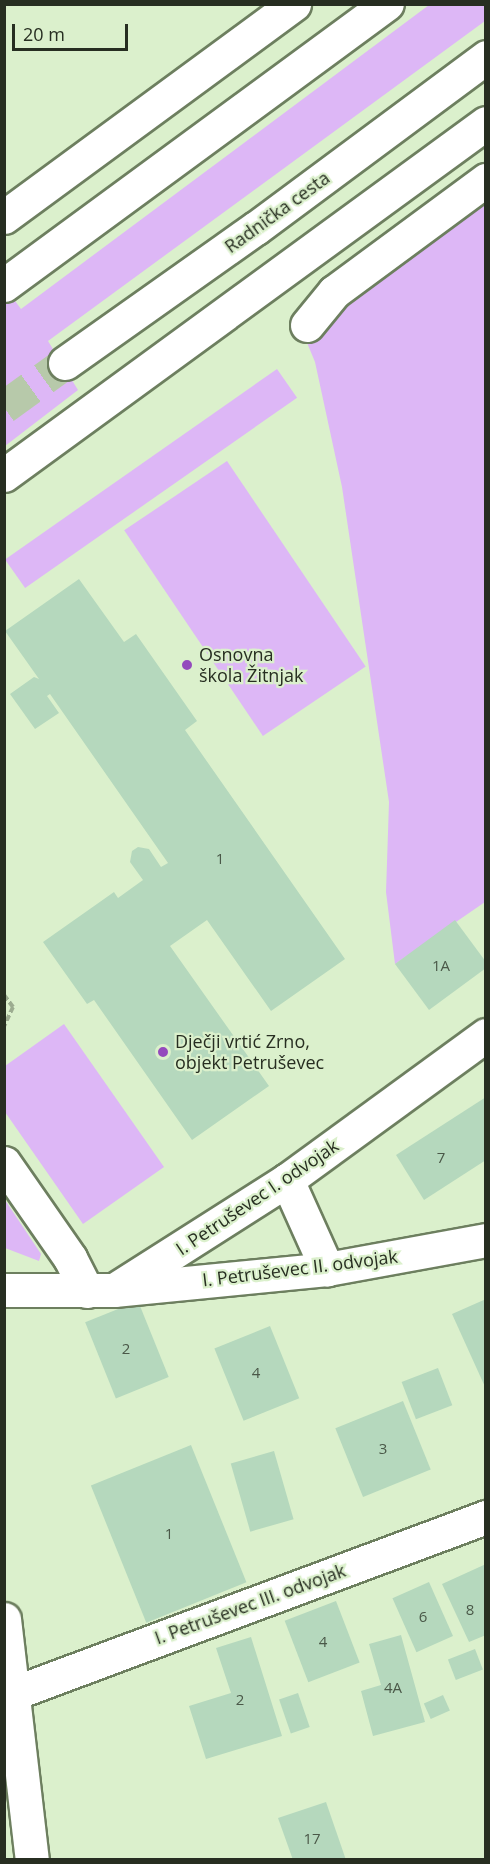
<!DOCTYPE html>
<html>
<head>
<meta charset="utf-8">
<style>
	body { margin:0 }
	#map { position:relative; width:490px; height:1864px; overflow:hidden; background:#dbf0cc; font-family:"Open Sans",sans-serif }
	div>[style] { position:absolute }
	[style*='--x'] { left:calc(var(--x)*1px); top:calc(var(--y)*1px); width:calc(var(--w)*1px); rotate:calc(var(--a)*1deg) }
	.green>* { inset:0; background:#ddb7f6; transform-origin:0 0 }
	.building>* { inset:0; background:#b5d8bd; transform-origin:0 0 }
	.major-tunnel>* { height:33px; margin-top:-16.5px; transform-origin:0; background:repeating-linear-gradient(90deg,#b7c9aa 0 33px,transparent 0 49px) }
	.path>* { height:4px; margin-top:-2px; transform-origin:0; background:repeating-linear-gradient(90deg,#9cac90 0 6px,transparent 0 9px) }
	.roads { filter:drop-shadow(2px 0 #6d7f5f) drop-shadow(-2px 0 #6d7f5f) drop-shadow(0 2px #6d7f5f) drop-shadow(0 -2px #6d7f5f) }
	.minor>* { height:33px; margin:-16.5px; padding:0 16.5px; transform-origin:16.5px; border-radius:16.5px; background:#fff }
	.major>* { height:33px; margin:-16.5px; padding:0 16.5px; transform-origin:16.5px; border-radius:16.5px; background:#fff }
	.dots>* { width:16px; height:16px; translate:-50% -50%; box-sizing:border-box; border:3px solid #dbf0cc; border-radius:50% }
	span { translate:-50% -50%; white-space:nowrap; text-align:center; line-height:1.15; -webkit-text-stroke:4.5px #dbf0cc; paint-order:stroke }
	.number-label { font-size:15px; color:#4a5848 }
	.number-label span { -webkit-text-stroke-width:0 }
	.street-label { font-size:18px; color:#272e21 }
	.poi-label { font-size:18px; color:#272e21 }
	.left { translate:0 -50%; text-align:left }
	.frame { position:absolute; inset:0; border:6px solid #272e21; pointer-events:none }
	.scale { position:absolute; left:12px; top:24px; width:116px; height:27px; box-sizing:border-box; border:3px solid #272e21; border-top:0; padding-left:8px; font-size:18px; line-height:21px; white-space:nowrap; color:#272e21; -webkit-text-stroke:4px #dbf0cc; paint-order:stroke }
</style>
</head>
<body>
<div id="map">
	<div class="green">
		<i style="clip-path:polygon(429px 5px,485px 5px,485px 21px,48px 341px,78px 390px,5px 446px,4px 286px,21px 309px)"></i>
		<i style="clip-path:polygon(485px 189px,485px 902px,395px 964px,386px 892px,389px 802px,342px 487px,315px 362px,298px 321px)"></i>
		<i style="left:277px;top:369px;width:35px;height:332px;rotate:55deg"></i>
		<i style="left:227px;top:461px;width:248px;height:124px;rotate:56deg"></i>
		<i style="clip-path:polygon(64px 1024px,164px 1167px,83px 1224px,5px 1112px,5px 1066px)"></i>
		<i style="clip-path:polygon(5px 1200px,41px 1254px,39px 1261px,5px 1248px)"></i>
	</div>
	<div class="building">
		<i style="clip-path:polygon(79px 579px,124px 642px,136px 634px,197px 721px,185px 730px,345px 959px,271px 1011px,207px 920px,170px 946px,269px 1086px,192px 1140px,94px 1000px,87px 1004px,43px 942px,114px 892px,118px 898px,143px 880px,130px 862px,132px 851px,138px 847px,149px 849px,161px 867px,168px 863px,50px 694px,47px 696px,59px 713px,35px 729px,10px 694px,34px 677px,39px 679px,5px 631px)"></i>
		<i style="clip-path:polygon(455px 920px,486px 962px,486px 968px,429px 1010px,395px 964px)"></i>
		<i style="clip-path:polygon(486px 1097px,486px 1160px,424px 1200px,396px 1155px)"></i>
		<i style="clip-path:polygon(486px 1299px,486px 1389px,452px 1314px)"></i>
		<i style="left:138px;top:1301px;width:82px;height:57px;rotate:68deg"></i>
		<i style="left:270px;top:1326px;width:78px;height:60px;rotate:68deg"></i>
		<i style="left:438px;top:1368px;width:40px;height:39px;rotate:69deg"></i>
		<i style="left:403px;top:1401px;width:74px;height:73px;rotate:68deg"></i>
		<i style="left:191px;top:1445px;width:148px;height:108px;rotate:68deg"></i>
		<i style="left:274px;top:1451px;width:71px;height:45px;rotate:74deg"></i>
		<i style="clip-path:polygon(486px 1564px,486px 1635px,469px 1642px,442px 1584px)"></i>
		<i style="left:429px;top:1582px;width:59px;height:40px;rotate:66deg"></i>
		<i style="left:336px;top:1601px;width:66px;height:55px;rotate:69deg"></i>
		<i style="clip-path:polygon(401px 1635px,425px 1722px,373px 1736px,361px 1691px,381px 1685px,369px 1644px)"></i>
		<i style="clip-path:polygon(251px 1637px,282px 1736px,206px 1759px,189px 1706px,231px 1693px,216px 1648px)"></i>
		<i style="left:475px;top:1649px;width:22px;height:29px;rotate:69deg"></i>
		<i style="left:298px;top:1693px;width:36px;height:20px;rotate:71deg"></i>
		<i style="left:443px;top:1695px;width:17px;height:21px;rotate:66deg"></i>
		<i style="clip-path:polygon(326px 1802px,346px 1860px,293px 1860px,278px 1818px)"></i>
	</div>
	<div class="major-tunnel">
		<i style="--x:4;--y:407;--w:75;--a:-35.8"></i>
	</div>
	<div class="path">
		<i style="--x:4;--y:995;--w:15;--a:53"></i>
		<i style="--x:13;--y:1007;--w:21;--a:115"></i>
	</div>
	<div class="roads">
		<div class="minor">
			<i style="--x:307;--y:325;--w:43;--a:-50.7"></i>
			<i style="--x:334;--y:292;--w:189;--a:-36.4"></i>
			<i style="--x:4;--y:1163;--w:116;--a:55.2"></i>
			<i style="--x:70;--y:1258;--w:37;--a:63"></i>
			<i style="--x:287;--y:1180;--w:98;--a:65.8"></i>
			<i style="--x:119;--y:1287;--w:199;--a:-32.5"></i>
			<i style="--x:287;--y:1180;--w:246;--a:-36.1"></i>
			<i style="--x:4;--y:1290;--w:110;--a:0"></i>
			<i style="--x:114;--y:1290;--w:214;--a:-5.6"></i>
			<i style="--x:327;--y:1269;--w:162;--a:-10.3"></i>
			<i style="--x:4;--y:1619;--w:243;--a:83.4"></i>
			<i style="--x:14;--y:1693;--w:504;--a:-20.45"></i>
		</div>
		<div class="major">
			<i style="--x:4;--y:217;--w:360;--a:-36.3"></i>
			<i style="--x:4;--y:285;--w:475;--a:-36.3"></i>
			<i style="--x:65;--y:363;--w:234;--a:-35.3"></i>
			<i style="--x:256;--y:228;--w:287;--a:-36.6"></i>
			<i style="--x:4;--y:475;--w:597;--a:-36.14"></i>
		</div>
	</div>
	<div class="dots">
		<i style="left:187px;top:665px;background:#944abd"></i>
		<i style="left:163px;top:1052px;background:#944abd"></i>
	</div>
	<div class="number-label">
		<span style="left:220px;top:859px">1</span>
		<span style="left:441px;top:966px">1A</span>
		<span style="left:441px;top:1158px">7</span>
		<span style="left:126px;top:1349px">2</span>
		<span style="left:256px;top:1373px">4</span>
		<span style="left:383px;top:1449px">3</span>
		<span style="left:169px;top:1534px">1</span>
		<span style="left:470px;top:1610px">8</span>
		<span style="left:423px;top:1617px">6</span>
		<span style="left:323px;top:1642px">4</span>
		<span style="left:393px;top:1688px">4A</span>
		<span style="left:240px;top:1700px">2</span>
		<span style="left:312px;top:1839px">17</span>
	</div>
	<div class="street-label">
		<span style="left:277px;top:212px;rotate:-36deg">Radnička cesta</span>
		<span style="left:257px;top:1197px;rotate:-34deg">I. Petruševec I. odvojak</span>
		<span style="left:300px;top:1268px;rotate:-7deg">I. Petruševec II. odvojak</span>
		<span style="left:250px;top:1604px;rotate:-20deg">I. Petruševec III. odvojak</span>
	</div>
	<div class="poi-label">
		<span class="left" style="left:199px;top:665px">Osnovna<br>škola Žitnjak</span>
		<span class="left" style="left:175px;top:1052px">Dječji vrtić Zrno,<br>objekt Petruševec</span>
	</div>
	<div class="frame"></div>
	<div class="scale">20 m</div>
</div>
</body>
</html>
